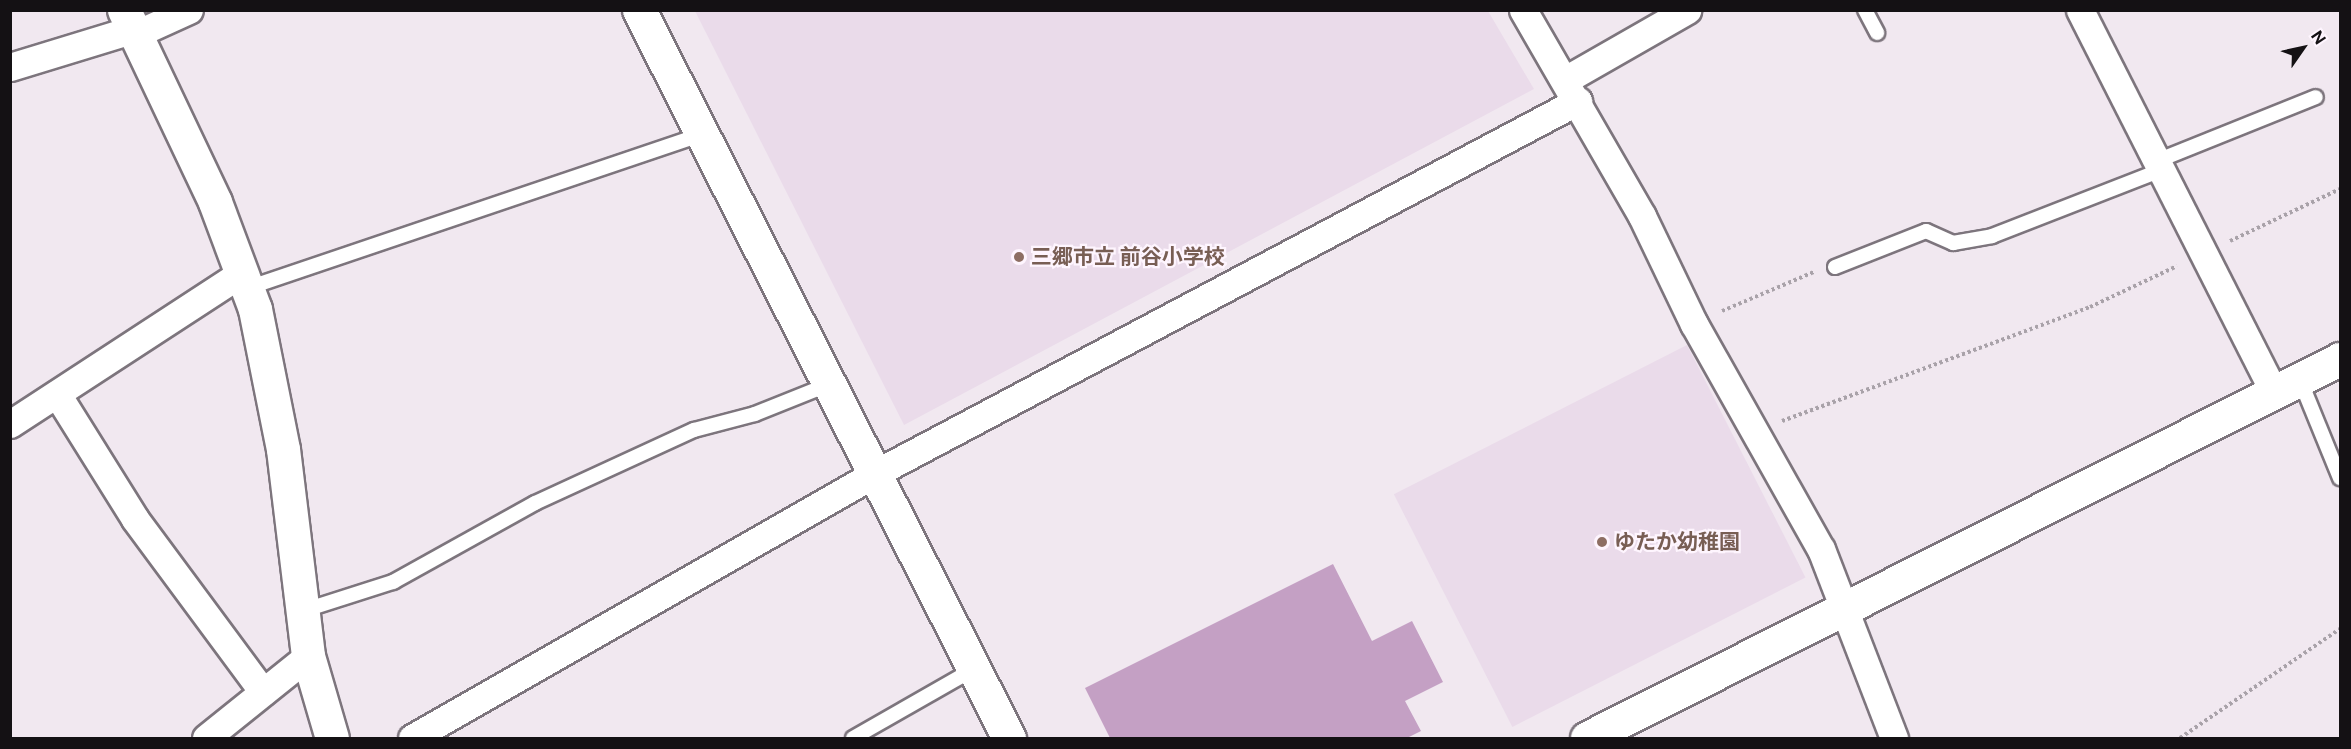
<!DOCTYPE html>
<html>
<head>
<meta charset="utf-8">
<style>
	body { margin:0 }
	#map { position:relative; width:2351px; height:749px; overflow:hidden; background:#f1e8f0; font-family:"Public Sans","Noto Sans JP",sans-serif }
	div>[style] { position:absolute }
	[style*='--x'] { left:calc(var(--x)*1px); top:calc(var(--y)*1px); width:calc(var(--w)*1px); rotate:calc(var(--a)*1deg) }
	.built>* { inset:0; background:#eadbea; transform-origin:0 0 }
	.building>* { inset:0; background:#c4a0c4 }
	.path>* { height:4px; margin-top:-2px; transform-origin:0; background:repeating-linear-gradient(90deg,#a9a2a9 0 3px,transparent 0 6px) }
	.roads { filter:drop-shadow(2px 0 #7d757d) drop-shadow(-2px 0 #7d757d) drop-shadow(0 2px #7d757d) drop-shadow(0 -2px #7d757d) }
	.service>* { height:14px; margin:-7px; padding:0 7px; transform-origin:7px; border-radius:7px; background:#fff }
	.minor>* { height:27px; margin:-13.5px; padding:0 13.5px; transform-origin:13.5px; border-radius:13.5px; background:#fff }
	.tertiary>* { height:33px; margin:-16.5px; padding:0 16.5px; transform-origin:16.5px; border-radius:16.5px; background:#fff }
	.dots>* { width:16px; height:16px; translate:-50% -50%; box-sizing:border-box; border:3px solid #fef5fe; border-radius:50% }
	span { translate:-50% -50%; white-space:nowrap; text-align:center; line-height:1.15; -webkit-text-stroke:4.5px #fef5fe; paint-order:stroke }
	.education-label { font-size:21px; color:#785e54; font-weight:700 }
	.left { translate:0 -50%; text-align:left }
	.frame { position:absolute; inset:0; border:12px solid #141114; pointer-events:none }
	.north { position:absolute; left:2273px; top:18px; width:60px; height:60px; -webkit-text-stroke:4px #fef5fe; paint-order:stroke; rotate:56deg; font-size:16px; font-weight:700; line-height:24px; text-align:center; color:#141114 }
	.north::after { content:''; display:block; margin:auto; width:21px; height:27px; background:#141114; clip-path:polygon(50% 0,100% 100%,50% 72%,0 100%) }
</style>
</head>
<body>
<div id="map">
	<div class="built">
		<i style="clip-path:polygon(695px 11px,1488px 11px,1534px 89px,904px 425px)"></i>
		<i style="left:1687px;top:345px;width:261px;height:329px;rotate:63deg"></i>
	</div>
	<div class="building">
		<i style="clip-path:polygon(1333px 564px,1372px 641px,1412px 621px,1443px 682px,1405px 701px,1421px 731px,1407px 738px,1110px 738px,1085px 688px)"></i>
	</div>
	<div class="path">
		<i style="--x:2230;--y:241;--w:122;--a:-25.3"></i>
		<i style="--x:1722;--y:311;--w:100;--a:-23"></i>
		<i style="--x:1782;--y:421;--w:328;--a:-20.3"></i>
		<i style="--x:2090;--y:307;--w:96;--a:-25.2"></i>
		<i style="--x:2180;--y:738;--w:194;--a:-34.3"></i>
	</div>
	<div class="roads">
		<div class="service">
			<i style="--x:1865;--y:10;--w:26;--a:62"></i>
			<i style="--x:2157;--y:161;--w:171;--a:-21.9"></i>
			<i style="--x:1835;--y:267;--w:98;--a:-21.6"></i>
			<i style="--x:1926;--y:231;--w:30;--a:24"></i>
			<i style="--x:1953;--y:243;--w:40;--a:-10"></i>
			<i style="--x:1992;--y:236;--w:181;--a:-21.3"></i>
			<i style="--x:248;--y:288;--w:480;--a:-18.7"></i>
			<i style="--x:2300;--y:380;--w:106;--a:67.8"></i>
			<i style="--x:302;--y:611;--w:96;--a:-17.7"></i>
			<i style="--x:393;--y:582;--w:162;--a:-29.1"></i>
			<i style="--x:535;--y:503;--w:175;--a:-24.7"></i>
			<i style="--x:694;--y:430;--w:63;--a:-14.7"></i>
			<i style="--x:755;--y:414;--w:81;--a:-21.8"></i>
			<i style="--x:853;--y:738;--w:139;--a:-29.7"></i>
		</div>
		<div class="minor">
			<i style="--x:1523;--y:10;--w:238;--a:60"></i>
			<i style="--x:1642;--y:216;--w:120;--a:64.3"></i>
			<i style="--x:1694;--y:324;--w:258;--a:60.6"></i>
			<i style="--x:1821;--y:549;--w:203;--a:68.9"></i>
			<i style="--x:2080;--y:10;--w:428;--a:63.1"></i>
			<i style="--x:136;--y:34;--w:58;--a:-24.4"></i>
			<i style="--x:10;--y:67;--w:130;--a:-17"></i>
			<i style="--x:1565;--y:80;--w:141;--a:-29.8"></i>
			<i style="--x:57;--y:394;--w:147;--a:58"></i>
			<i style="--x:135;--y:519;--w:215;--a:53.5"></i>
			<i style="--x:10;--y:424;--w:278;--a:-33.1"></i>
			<i style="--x:206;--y:738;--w:131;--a:-38.8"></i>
			<i style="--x:412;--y:738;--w:532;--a:-29.74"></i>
			<i style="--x:874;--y:474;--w:797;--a:-27.92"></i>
		</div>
		<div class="tertiary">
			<i style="--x:124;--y:10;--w:212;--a:64.6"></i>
			<i style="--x:215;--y:202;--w:114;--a:69.5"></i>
			<i style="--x:255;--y:309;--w:143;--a:78.7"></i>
			<i style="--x:283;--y:449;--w:209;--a:83.1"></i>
			<i style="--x:308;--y:656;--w:85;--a:73.7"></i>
			<i style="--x:639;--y:10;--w:817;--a:63.06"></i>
			<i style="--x:1587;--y:738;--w:843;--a:-26.72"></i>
		</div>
	</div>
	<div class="dots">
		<i style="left:1019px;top:257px;background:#8d6e63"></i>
		<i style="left:1602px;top:542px;background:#8d6e63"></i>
	</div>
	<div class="education-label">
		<span class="left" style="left:1031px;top:257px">三郷市立 前谷小学校</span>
		<span class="left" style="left:1614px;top:542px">ゆたか幼稚園</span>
	</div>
	<div class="frame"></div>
	<div class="north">N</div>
</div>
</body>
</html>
